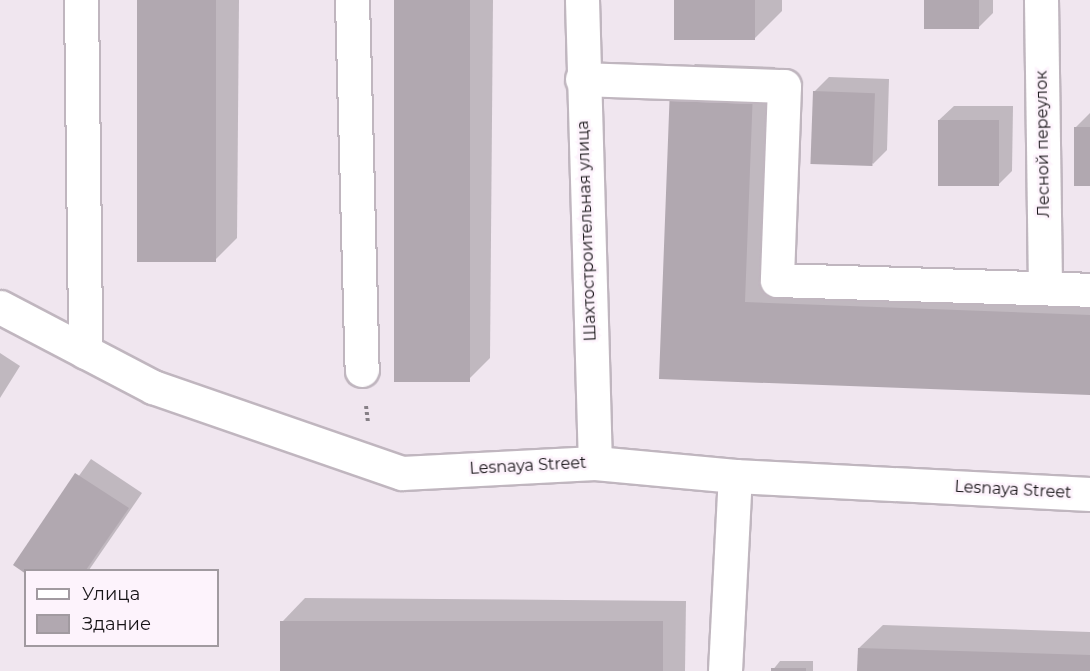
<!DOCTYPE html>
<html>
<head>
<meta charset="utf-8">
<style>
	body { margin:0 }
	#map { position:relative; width:1090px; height:671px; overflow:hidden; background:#f0e6ef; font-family:Montserrat,sans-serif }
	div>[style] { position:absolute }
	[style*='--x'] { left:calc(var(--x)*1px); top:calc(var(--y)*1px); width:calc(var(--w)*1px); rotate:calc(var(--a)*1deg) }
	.shadow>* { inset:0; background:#0003 }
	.building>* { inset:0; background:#b1a8b0; transform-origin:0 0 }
	.path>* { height:4px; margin-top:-2px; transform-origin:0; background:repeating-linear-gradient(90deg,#868086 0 3px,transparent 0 6px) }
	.roads { filter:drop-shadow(2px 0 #c0b6bf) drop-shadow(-2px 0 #c0b6bf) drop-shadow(0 2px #c0b6bf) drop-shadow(0 -2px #c0b6bf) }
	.minor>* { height:33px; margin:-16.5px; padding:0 16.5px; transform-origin:16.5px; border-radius:16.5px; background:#fff }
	span { translate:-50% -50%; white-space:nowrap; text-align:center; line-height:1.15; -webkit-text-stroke:5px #fdf3fc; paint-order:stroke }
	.street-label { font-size:16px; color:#171417 }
	.legend { position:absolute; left:24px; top:569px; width:195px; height:78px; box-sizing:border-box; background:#fdf3fc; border:2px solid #a19aa0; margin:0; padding:8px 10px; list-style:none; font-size:18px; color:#171417 }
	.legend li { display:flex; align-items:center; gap:12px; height:30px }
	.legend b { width:30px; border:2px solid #a19aa0 }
</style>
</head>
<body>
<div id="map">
	<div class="shadow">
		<i style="clip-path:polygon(138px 0,239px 0,237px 238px,214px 261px)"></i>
		<i style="clip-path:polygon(396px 0,493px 0,490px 358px,467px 381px)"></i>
		<i style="clip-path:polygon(675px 0,782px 0,782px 11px,755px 38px)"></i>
		<i style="clip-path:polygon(925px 0,993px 0,993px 13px,979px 27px)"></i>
		<i style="clip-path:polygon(695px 64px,775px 67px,767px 279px,1090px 292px,1090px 394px,661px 377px,671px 87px)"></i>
		<i style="clip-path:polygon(829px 77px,889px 79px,887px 150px,873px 164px,814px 92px)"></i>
		<i style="clip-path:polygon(954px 106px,1013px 106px,1012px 171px,998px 185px,939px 120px)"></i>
		<i style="clip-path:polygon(1090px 113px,1090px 184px,1076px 127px)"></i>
		<i style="clip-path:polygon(0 353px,20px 366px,0 398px)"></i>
		<i style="clip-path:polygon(91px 459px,142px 493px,89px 570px,26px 570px,15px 565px)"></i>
		<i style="clip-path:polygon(305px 598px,686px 601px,685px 671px,281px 671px,282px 622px)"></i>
		<i style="clip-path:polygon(883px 625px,1090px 632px,1090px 671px,859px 671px,859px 648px)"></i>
		<i style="clip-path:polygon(780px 661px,813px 661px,813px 671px,772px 671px)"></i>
	</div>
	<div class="building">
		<i style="left:137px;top:0;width:79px;height:262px"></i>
		<i style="left:394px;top:0;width:76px;height:382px"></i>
		<i style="left:674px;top:0;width:81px;height:40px"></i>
		<i style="left:924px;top:0;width:55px;height:29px"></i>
		<i style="clip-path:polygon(670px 87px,753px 90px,745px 302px,1090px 315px,1090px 395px,659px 379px)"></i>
		<i style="left:813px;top:91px;width:62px;height:73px;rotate:2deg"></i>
		<i style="left:938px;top:120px;width:61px;height:66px"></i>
		<i style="left:1074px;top:127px;width:16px;height:59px"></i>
		<i style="clip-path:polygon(75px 473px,129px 508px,86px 570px,26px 574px,13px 565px)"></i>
		<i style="left:280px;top:621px;width:383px;height:50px"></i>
		<i style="clip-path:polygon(858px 648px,1090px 655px,1090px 671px,857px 671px)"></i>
		<i style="left:771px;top:668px;width:35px;height:3px"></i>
	</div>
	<div class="path">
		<i style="--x:366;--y:406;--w:17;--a:83"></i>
	</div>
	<div class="roads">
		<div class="minor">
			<i style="--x:81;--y:0;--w:352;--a:89.3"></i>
			<i style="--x:352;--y:0;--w:370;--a:88.5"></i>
			<i style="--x:582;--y:0;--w:463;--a:88.4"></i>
			<i style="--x:1041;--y:0;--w:287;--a:89.2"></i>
			<i style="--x:582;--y:79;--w:202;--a:2"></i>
			<i style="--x:784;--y:86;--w:194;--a:92.1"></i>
			<i style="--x:777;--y:280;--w:313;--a:1.8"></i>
			<i style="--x:0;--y:307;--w:173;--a:27.6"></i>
			<i style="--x:153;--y:387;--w:263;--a:19.1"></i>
			<i style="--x:402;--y:473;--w:193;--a:-3"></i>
			<i style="--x:595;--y:463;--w:141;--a:5.3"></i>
			<i style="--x:735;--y:476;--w:355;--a:2.9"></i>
			<i style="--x:725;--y:671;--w:195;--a:-87.1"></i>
		</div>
	</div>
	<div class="street-label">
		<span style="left:1043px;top:144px;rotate:-91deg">Лесной переулок</span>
		<span style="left:587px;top:231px;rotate:-92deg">Шахтостроительная улица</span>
		<span style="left:528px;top:466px;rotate:-3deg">Lesnaya Street</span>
		<span style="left:1013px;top:490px;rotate:3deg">Lesnaya Street</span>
	</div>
	<ul class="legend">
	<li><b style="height:8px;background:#fff"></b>Улица</li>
	<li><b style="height:16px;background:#b1a8b0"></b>Здание</li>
	</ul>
</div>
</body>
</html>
